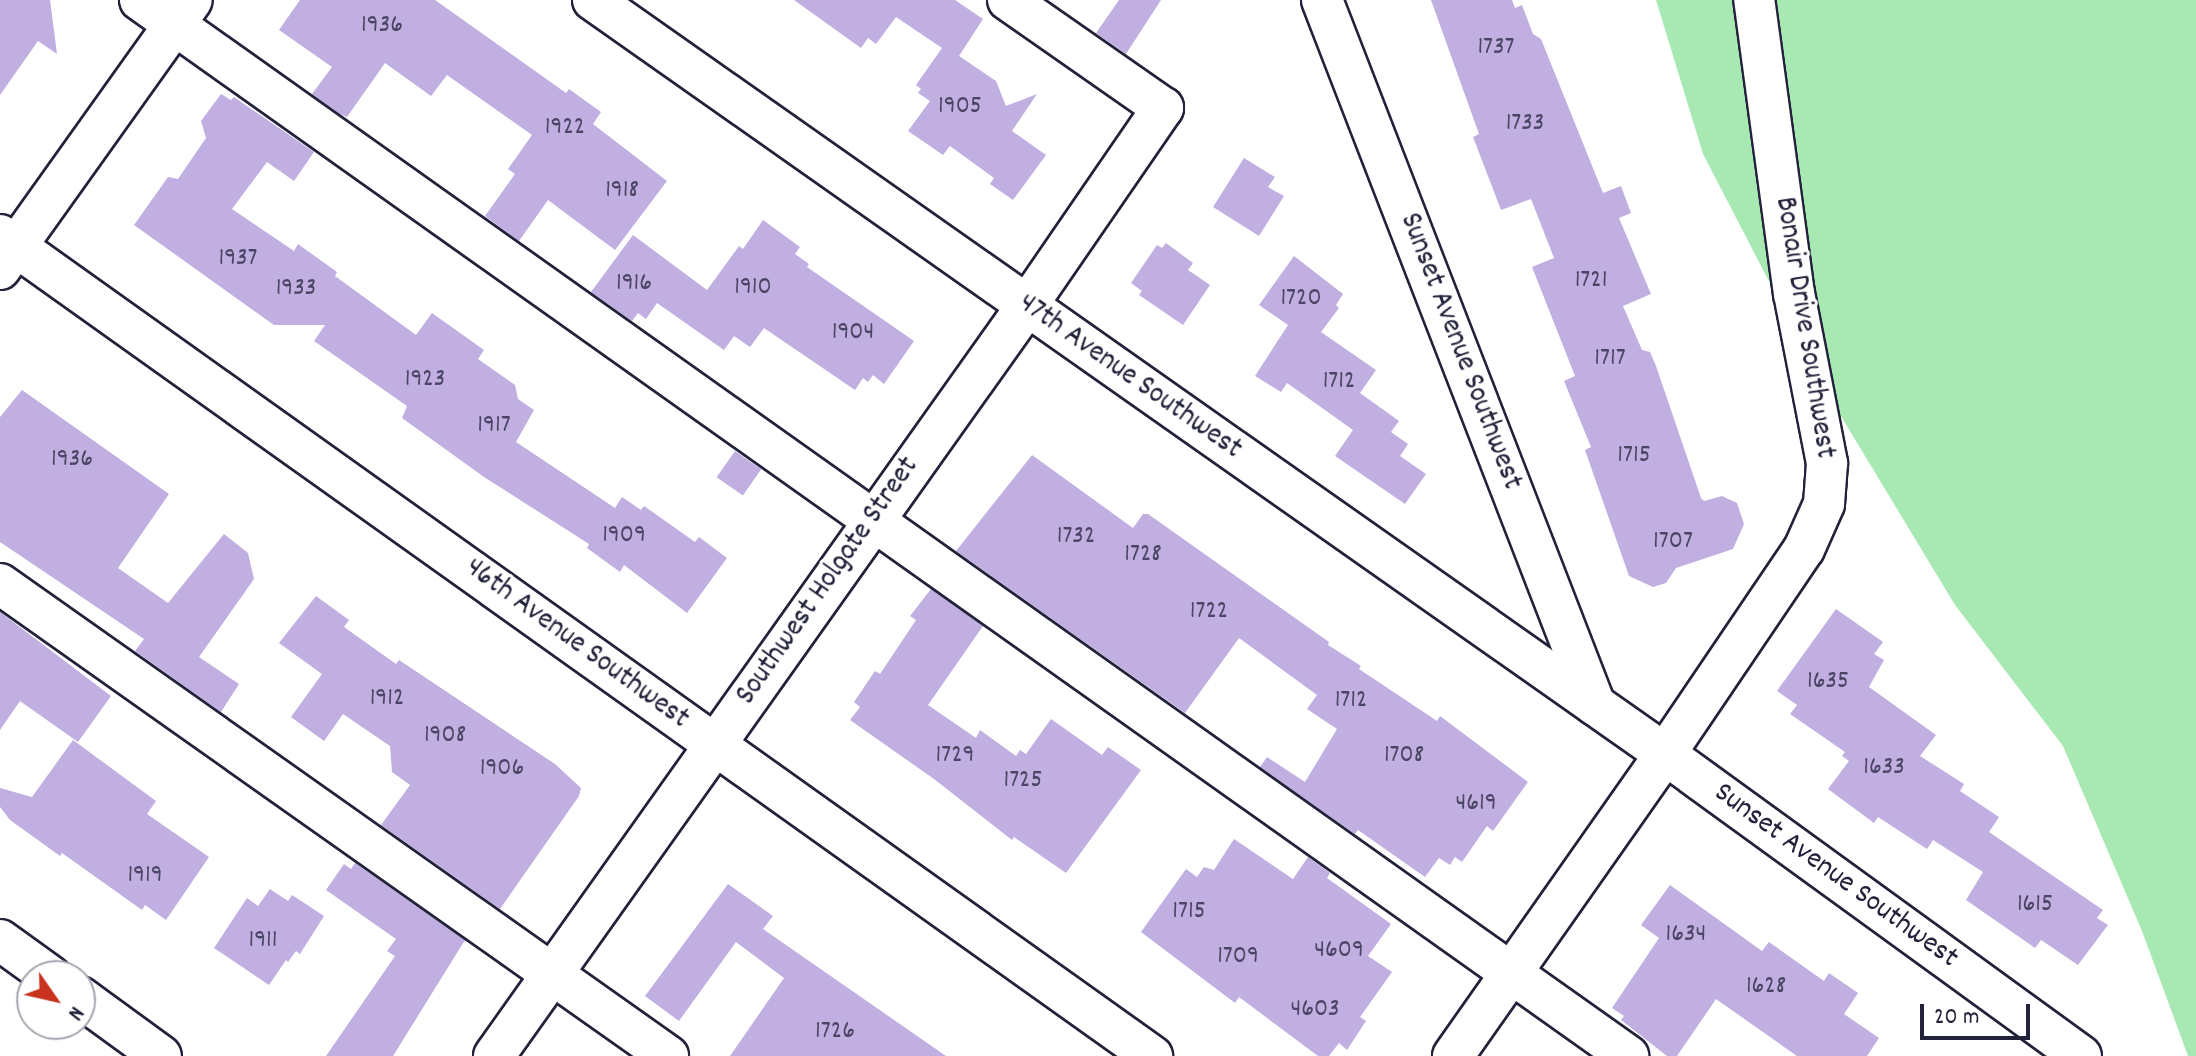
<!DOCTYPE html>
<html>
<head>
<meta charset="utf-8">
<style>
	body { margin:0 }
	#map { position:relative; width:2196px; height:1056px; overflow:hidden; background:#fff; font-family:Dekko,sans-serif }
	div>[style] { position:absolute }
	[style*='--x'] { left:calc(var(--x)*1px); top:calc(var(--y)*1px); width:calc(var(--w)*1px); rotate:calc(var(--a)*1deg) }
	.green>* { inset:0; background:#a8e9b3 }
	.building>* { inset:0; background:#c0afe0; transform-origin:0 0 }
	.roads { filter:drop-shadow(2px 0 #22223b) drop-shadow(-2px 0 #22223b) drop-shadow(0 2px #22223b) drop-shadow(0 -2px #22223b) }
	.minor>* { height:40px; margin:-20px; padding:0 20px; transform-origin:20px; border-radius:20px; background:#fff }
	span { translate:-50% -50%; white-space:nowrap; text-align:center; line-height:1.15; -webkit-text-stroke:6px #fff; paint-order:stroke }
	.number-label { font-size:26px; color:#4a4564 }
	.number-label span { -webkit-text-stroke-width:0 }
	.street-label { font-size:30px; color:#22223b }
	.north { position:absolute; left:16px; top:960px; width:80px; height:80px; box-sizing:border-box; background:#fff; border:2px solid #a7a7b1; border-radius:50%; rotate:124deg; font-size:22px; font-weight:700; line-height:32px; text-align:center; color:#22223b }
	.north::after { content:''; display:block; margin:auto; width:28px; height:36px; background:#c8321e; clip-path:polygon(50% 0,100% 100%,50% 72%,0 100%) }
	.scale { position:absolute; left:1920px; top:1004px; width:110px; height:36px; box-sizing:border-box; border:4px solid #22223b; border-top:0; padding-left:10px; font-size:24px; line-height:28px; white-space:nowrap; color:#22223b; -webkit-text-stroke:6px #fff; paint-order:stroke }
</style>
</head>
<body>
<div id="map">
	<div class="green">
		<i style="clip-path:polygon(1656px 0,2196px 0,2196px 1056px,2188px 1056px,2142px 931px,2063px 746px,1955px 605px,1827px 393px,1703px 154px)"></i>
	</div>
	<div class="building">
		<i style="clip-path:polygon(0 0,50px 0,57px 54px,38px 41px,0 95px)"></i>
		<i style="clip-path:polygon(300px 0,435px 0,566px 93px,569px 89px,601px 112px,593px 124px,667px 181px,615px 250px,548px 200px,519px 241px,485px 216px,515px 174px,508px 169px,532px 135px,447px 75px,431px 96px,385px 63px,347px 117px,340px 114px,312px 94px,332px 67px,279px 30px)"></i>
		<i style="clip-path:polygon(794px 0,955px 0,983px 19px,959px 56px,996px 81px,1006px 106px,1037px 94px,1012px 131px,1046px 155px,1013px 200px,990px 184px,994px 178px,950px 146px,943px 155px,908px 131px,930px 101px,918px 93px,921px 89px,916px 85px,942px 48px,896px 17px,876px 44px,868px 38px,861px 48px)"></i>
		<i style="clip-path:polygon(1119px 0,1161px 0,1126px 54px,1096px 33px)"></i>
		<i style="clip-path:polygon(1431px 0,1512px 0,1515px 8px,1522px 5px,1533px 34px,1541px 39px,1603px 193px,1621px 186px,1631px 213px,1619px 218px,1651px 294px,1623px 306px,1642px 350px,1650px 352px,1656px 366px,1701px 498px,1704px 501px,1722px 496px,1737px 503px,1744px 524px,1733px 549px,1676px 568px,1666px 583px,1653px 587px,1629px 576px,1585px 450px,1591px 447px,1564px 381px,1575px 376px,1532px 267px,1554px 258px,1531px 199px,1501px 210px,1473px 137px,1479px 134px)"></i>
		<i style="clip-path:polygon(221px 94px,231px 100px,234px 97px,314px 152px,294px 181px,267px 162px,232px 209px,294px 251px,298px 244px,337px 272px,335px 276px,416px 335px,432px 313px,484px 350px,478px 359px,515px 385px,518px 399px,534px 410px,516px 442px,615px 508px,622px 497px,641px 510px,644px 506px,695px 542px,699px 537px,727px 558px,687px 613px,624px 565px,620px 572px,587px 548px,589px 544px,484px 477px,402px 418px,407px 406px,314px 341px,325px 325px,274px 325px,134px 225px,168px 177px,178px 179px,206px 138px,201px 121px)"></i>
		<i style="clip-path:polygon(1244px 158px,1275px 177px,1268px 187px,1284px 196px,1259px 236px,1213px 207px)"></i>
		<i style="clip-path:polygon(763px 220px,800px 247px,795px 254px,809px 264px,807px 267px,914px 341px,884px 384px,873px 375px,868px 382px,863px 378px,855px 390px,764px 328px,750px 347px,734px 336px,724px 350px,657px 303px,646px 319px,638px 313px,632px 321px,591px 292px,633px 235px,707px 290px,739px 246px,743px 249px)"></i>
		<i style="clip-path:polygon(1166px 243px,1193px 263px,1188px 270px,1210px 285px,1183px 325px,1139px 295px,1142px 291px,1131px 283px,1157px 245px,1162px 248px)"></i>
		<i style="clip-path:polygon(1294px 256px,1343px 294px,1336px 305px,1339px 308px,1321px 332px,1376px 370px,1360px 393px,1399px 421px,1391px 432px,1408px 444px,1400px 456px,1426px 474px,1405px 504px,1335px 456px,1353px 430px,1287px 383px,1281px 392px,1255px 376px,1288px 325px,1259px 305px)"></i>
		<i style="clip-path:polygon(22px 390px,169px 494px,118px 568px,168px 603px,224px 534px,248px 553px,254px 579px,199px 657px,239px 684px,221px 712px,135px 651px,144px 639px,0 542px,0 417px)"></i>
		<i style="left:735px;top:451px;width:32px;height:32px;rotate:35deg"></i>
		<i style="clip-path:polygon(1032px 455px,1133px 528px,1143px 514px,1148px 514px,1329px 642px,1328px 645px,1361px 666px,1359px 669px,1437px 721px,1440px 716px,1528px 782px,1493px 831px,1487px 826px,1462px 862px,1455px 857px,1450px 865px,1439px 858px,1425px 877px,1358px 830px,1355px 834px,1260px 767px,1267px 757px,1305px 782px,1337px 729px,1307px 709px,1317px 695px,1239px 638px,1185px 713px,956px 551px)"></i>
		<i style="clip-path:polygon(931px 589px,983px 626px,928px 705px,976px 738px,980px 730px,1016px 756px,1020px 750px,1026px 754px,1051px 719px,1102px 755px,1108px 747px,1141px 770px,1066px 873px,1014px 837px,1012px 840px,934px 779px,850px 720px,860px 707px,854px 702px,875px 671px,880px 674px,916px 620px,910px 616px)"></i>
		<i style="clip-path:polygon(316px 596px,349px 620px,344px 627px,396px 664px,399px 660px,555px 764px,581px 788px,579px 796px,500px 909px,381px 825px,410px 785px,392px 772px,390px 746px,343px 714px,324px 741px,291px 717px,322px 674px,279px 643px)"></i>
		<i style="clip-path:polygon(1836px 609px,1883px 642px,1874px 654px,1884px 660px,1869px 687px,1936px 735px,1920px 756px,1964px 784px,1960px 791px,1999px 817px,1989px 832px,2103px 910px,2097px 918px,2108px 925px,2078px 965px,2041px 940px,2035px 948px,1966px 900px,1983px 872px,1933px 840px,1927px 849px,1878px 817px,1874px 823px,1828px 789px,1849px 761px,1842px 756px,1845px 752px,1790px 714px,1797px 705px,1777px 691px)"></i>
		<i style="clip-path:polygon(0 612px,111px 696px,78px 742px,20px 701px,0 730px)"></i>
		<i style="clip-path:polygon(73px 740px,156px 801px,147px 814px,209px 857px,166px 920px,145px 905px,142px 910px,62px 853px,60px 856px,10px 820px,0 807px,0 788px,32px 797px)"></i>
		<i style="clip-path:polygon(1234px 839px,1293px 879px,1308px 857px,1330px 873px,1327px 878px,1391px 924px,1368px 956px,1392px 972px,1360px 1017px,1366px 1021px,1347px 1050px,1339px 1043px,1329px 1056px,1318px 1056px,1239px 997px,1235px 1003px,1141px 932px,1186px 869px,1197px 877px,1204px 867px,1214px 870px)"></i>
		<i style="clip-path:polygon(355px 863px,465px 940px,393px 1056px,326px 1056px,395px 956px,387px 951px,396px 939px,326px 890px,344px 864px,351px 869px)"></i>
		<i style="clip-path:polygon(728px 884px,773px 916px,763px 929px,946px 1056px,730px 1056px,784px 978px,736px 942px,679px 1021px,645px 996px)"></i>
		<i style="clip-path:polygon(1670px 885px,1762px 951px,1769px 942px,1824px 981px,1829px 973px,1858px 993px,1844px 1014px,1879px 1038px,1867px 1056px,1797px 1056px,1716px 999px,1677px 1056px,1667px 1056px,1621px 1020px,1624px 1016px,1612px 1008px,1659px 938px,1641px 925px)"></i>
		<i style="clip-path:polygon(270px 889px,288px 901px,292px 895px,324px 916px,300px 954px,296px 951px,288px 962px,286px 960px,269px 985px,214px 948px,247px 898px,258px 906px)"></i>
	</div>
	<div class="roads">
		<div class="minor">
			<i style="--x:140;--y:0;--w:1825;--a:35.36"></i>
			<i style="--x:593;--y:0;--w:1311;--a:35.12"></i>
			<i style="--x:1665;--y:754;--w:514;--a:35.98"></i>
			<i style="--x:1322;--y:0;--w:756;--a:68.83"></i>
			<i style="--x:0;--y:235;--w:1415;--a:35.48"></i>
			<i style="--x:0;--y:269;--w:330;--a:-54.5"></i>
			<i style="--x:0;--y:584;--w:818;--a:35.24"></i>
			<i style="--x:0;--y:940;--w:62;--a:35.8"></i>
			<i style="--x:80;--y:997;--w:100;--a:36.1"></i>
			<i style="--x:494;--y:1056;--w:919;--a:-54.61"></i>
			<i style="--x:1026;--y:307;--w:242;--a:-55.5"></i>
			<i style="--x:1163;--y:108;--w:189;--a:-145.1"></i>
			<i style="--x:1453;--y:1056;--w:369;--a:-54.9"></i>
			<i style="--x:1665;--y:754;--w:248;--a:-55.9"></i>
			<i style="--x:1804;--y:549;--w:49;--a:-66"></i>
			<i style="--x:1824;--y:504;--w:41;--a:-85.8"></i>
			<i style="--x:1827;--y:463;--w:172;--a:-101"></i>
			<i style="--x:1794;--y:294;--w:297;--a:-97.7"></i>
		</div>
	</div>
	<div class="number-label">
		<span style="left:382px;top:26px">1936</span>
		<span style="left:1496px;top:48px">1737</span>
		<span style="left:960px;top:107px">1905</span>
		<span style="left:1525px;top:124px">1733</span>
		<span style="left:565px;top:128px">1922</span>
		<span style="left:622px;top:191px">1918</span>
		<span style="left:238px;top:259px">1937</span>
		<span style="left:1591px;top:281px">1721</span>
		<span style="left:634px;top:284px">1916</span>
		<span style="left:753px;top:288px">1910</span>
		<span style="left:296px;top:289px">1933</span>
		<span style="left:1301px;top:299px">1720</span>
		<span style="left:853px;top:333px">1904</span>
		<span style="left:1610px;top:359px">1717</span>
		<span style="left:425px;top:380px">1923</span>
		<span style="left:1339px;top:382px">1712</span>
		<span style="left:494px;top:426px">1917</span>
		<span style="left:1634px;top:456px">1715</span>
		<span style="left:72px;top:460px">1936</span>
		<span style="left:624px;top:536px">1909</span>
		<span style="left:1076px;top:537px">1732</span>
		<span style="left:1673px;top:542px">1707</span>
		<span style="left:1143px;top:555px">1728</span>
		<span style="left:1209px;top:612px">1722</span>
		<span style="left:1828px;top:682px">1635</span>
		<span style="left:387px;top:699px">1912</span>
		<span style="left:1351px;top:701px">1712</span>
		<span style="left:445px;top:736px">1908</span>
		<span style="left:955px;top:756px">1729</span>
		<span style="left:1404px;top:756px">1708</span>
		<span style="left:1884px;top:768px">1633</span>
		<span style="left:502px;top:769px">1906</span>
		<span style="left:1023px;top:781px">1725</span>
		<span style="left:1476px;top:804px">4619</span>
		<span style="left:145px;top:876px">1919</span>
		<span style="left:2035px;top:905px">1615</span>
		<span style="left:1189px;top:912px">1715</span>
		<span style="left:1686px;top:935px">1634</span>
		<span style="left:263px;top:941px">1911</span>
		<span style="left:1339px;top:951px">4609</span>
		<span style="left:1238px;top:957px">1709</span>
		<span style="left:1766px;top:987px">1628</span>
		<span style="left:1315px;top:1010px">4603</span>
		<span style="left:835px;top:1032px">1726</span>
	</div>
	<div class="street-label">
		<span style="left:1803px;top:328px;rotate:81deg">Bonair Drive Southwest</span>
		<span style="left:1459px;top:352px;rotate:69deg">Sunset Avenue Southwest</span>
		<span style="left:1129px;top:378px;rotate:35deg">47th Avenue Southwest</span>
		<span style="left:829px;top:582px;rotate:-55deg">Southwest Holgate Street</span>
		<span style="left:576px;top:645px;rotate:36deg">46th Avenue Southwest</span>
		<span style="left:1835px;top:877px;rotate:36deg">Sunset Avenue Southwest</span>
	</div>
	<div class="north">N</div>
	<div class="scale">20 m</div>
</div>
</body>
</html>
